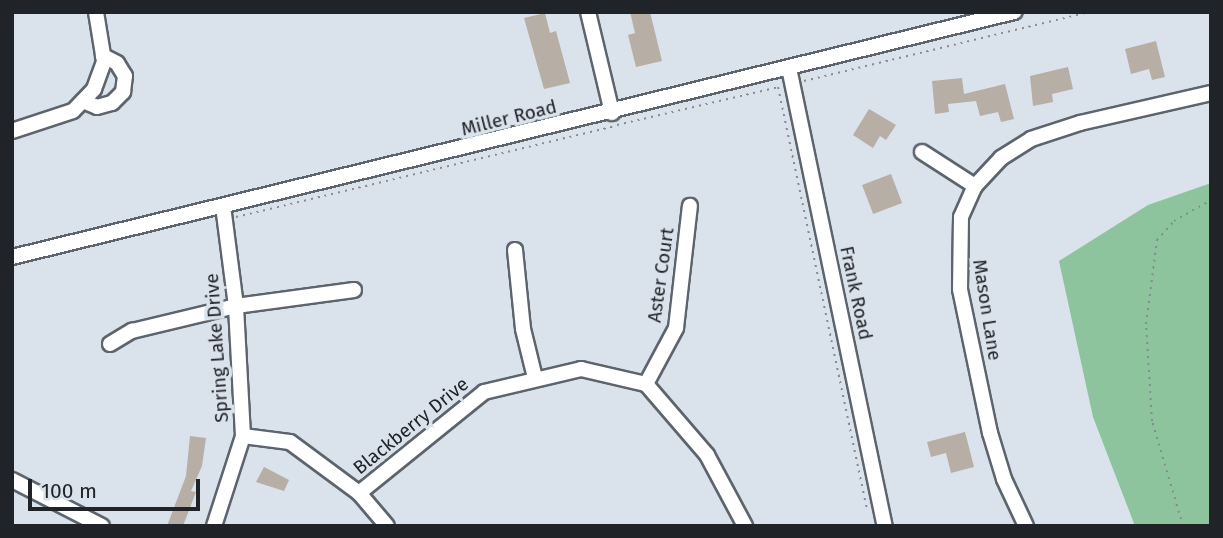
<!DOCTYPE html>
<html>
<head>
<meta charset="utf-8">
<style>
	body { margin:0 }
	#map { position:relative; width:1223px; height:538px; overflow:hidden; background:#dae2ec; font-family:"Fira Sans",sans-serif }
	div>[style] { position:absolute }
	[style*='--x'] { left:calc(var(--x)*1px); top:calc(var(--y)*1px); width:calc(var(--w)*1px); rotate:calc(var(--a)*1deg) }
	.green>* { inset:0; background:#8dc49d }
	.building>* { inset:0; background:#b7aea6; transform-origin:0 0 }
	.path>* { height:2px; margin-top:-1px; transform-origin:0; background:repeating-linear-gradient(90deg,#858b92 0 2px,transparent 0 7px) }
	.roads { filter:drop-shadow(2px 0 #5d646c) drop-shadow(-2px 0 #5d646c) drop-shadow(0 2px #5d646c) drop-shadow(0 -2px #5d646c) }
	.minor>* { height:14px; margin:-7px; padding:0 7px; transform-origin:7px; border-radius:7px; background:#fff }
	span { translate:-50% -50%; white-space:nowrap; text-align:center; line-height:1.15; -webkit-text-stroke:7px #dae2ec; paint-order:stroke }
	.street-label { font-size:19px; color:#202327 }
	.frame { position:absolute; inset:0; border:14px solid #202327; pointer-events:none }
	.scale { position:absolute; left:28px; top:479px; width:172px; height:32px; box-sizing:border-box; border:4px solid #202327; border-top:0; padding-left:9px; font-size:21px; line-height:24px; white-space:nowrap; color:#202327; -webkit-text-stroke:5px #dae2ec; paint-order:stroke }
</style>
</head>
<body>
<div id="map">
	<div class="green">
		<i style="clip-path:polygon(1211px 183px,1211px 526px,1135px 526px,1093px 417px,1059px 261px,1148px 205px)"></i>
	</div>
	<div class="building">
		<i style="clip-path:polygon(630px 12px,650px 12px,662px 61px,636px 67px,628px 35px,635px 33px)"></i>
		<i style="clip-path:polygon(545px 13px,550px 33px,556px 31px,570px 83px,544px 89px,524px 18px)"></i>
		<i style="clip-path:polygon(1156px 41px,1165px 77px,1152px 80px,1149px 69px,1131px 74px,1125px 49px)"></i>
		<i style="clip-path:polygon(1068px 67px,1073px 89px,1052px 94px,1053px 102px,1033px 106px,1030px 76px)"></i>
		<i style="clip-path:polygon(962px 78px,964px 94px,1005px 84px,1014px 119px,1001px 122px,998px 112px,980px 116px,976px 101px,948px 104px,949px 112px,935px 114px,932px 81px)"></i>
		<i style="clip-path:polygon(869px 109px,896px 125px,886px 140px,880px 136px,873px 148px,853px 135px)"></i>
		<i style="left:891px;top:174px;width:31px;height:31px;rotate:69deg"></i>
		<i style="clip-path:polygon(965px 432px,974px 467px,951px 473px,946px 453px,931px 457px,927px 442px)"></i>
		<i style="clip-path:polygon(190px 436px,206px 438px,202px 466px,191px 491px,196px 492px,183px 526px,167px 526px,186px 476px)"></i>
		<i style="clip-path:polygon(264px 467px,289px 480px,284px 491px,256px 482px)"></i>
	</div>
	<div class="path">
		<i style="--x:804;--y:81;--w:293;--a:-13.6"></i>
		<i style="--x:778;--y:87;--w:430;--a:78.1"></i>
		<i style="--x:617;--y:125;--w:166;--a:-13.2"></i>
		<i style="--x:236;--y:217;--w:387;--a:-13.5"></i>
		<i style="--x:1183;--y:526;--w:109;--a:-106.4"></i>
		<i style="--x:1152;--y:421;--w:97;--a:-93.5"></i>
		<i style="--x:1146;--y:324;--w:85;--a:-82.5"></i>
		<i style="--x:1157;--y:240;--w:25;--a:-48"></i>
		<i style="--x:1174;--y:221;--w:43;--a:-29.6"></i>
	</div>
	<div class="roads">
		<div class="minor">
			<i style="--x:588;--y:12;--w:104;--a:76.6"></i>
			<i style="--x:789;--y:68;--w:468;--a:78.2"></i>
			<i style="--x:83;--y:101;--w:15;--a:23"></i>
			<i style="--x:97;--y:107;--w:16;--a:-15"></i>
			<i style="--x:112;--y:103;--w:16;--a:-45"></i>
			<i style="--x:123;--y:92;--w:16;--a:-83"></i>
			<i style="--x:125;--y:76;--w:15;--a:-122"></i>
			<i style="--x:117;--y:63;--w:16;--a:-153"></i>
			<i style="--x:12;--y:131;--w:64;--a:-18.2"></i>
			<i style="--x:73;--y:111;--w:30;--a:-46"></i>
			<i style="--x:94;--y:89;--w:30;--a:-70"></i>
			<i style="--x:104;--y:61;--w:50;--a:-99.3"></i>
			<i style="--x:922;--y:152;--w:63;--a:32.7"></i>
			<i style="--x:515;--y:250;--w:79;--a:84.2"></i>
			<i style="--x:523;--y:329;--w:50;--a:76.2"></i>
			<i style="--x:12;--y:257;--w:1032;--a:-13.74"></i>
			<i style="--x:110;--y:344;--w:26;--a:-31"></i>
			<i style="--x:132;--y:331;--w:107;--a:-13.5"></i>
			<i style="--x:236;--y:306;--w:119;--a:-7.7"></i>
			<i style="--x:646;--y:384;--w:64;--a:-61.8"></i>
			<i style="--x:676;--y:328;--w:123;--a:-83.5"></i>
			<i style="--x:243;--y:436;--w:47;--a:7.3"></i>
			<i style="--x:290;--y:442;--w:86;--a:36.5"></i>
			<i style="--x:359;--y:493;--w:43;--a:49.7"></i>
			<i style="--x:12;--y:480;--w:101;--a:27.1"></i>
			<i style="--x:359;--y:493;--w:161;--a:-38.9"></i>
			<i style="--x:484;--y:392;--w:100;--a:-13.3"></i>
			<i style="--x:581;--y:369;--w:67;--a:13"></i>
			<i style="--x:646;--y:384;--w:94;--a:49.3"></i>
			<i style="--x:707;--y:455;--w:81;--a:61.8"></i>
			<i style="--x:214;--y:526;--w:95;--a:-72.1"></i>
			<i style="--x:243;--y:436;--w:130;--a:-93.1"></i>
			<i style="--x:236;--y:306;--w:101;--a:-97.4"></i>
			<i style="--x:1026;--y:526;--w:52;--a:-115.1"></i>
			<i style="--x:1004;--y:479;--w:48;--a:-106.9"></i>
			<i style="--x:990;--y:433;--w:147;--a:-101.8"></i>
			<i style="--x:960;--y:289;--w:72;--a:-89.2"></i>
			<i style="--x:961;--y:217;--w:34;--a:-66"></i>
			<i style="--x:975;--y:186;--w:38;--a:-47"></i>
			<i style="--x:1001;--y:158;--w:36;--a:-32"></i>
			<i style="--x:1031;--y:139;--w:52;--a:-18.1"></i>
			<i style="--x:1080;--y:123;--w:134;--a:-12.9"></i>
		</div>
	</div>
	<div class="street-label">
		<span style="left:509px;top:118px;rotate:-14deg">Miller Road</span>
		<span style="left:661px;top:275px;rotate:-82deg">Aster Court</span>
		<span style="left:856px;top:293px;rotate:78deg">Frank Road</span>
		<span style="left:987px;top:310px;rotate:81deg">Mason Lane</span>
		<span style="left:217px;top:348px;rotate:-94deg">Spring Lake Drive</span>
		<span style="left:411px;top:426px;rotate:-39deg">Blackberry Drive</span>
	</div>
	<div class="frame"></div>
	<div class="scale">100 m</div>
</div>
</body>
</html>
